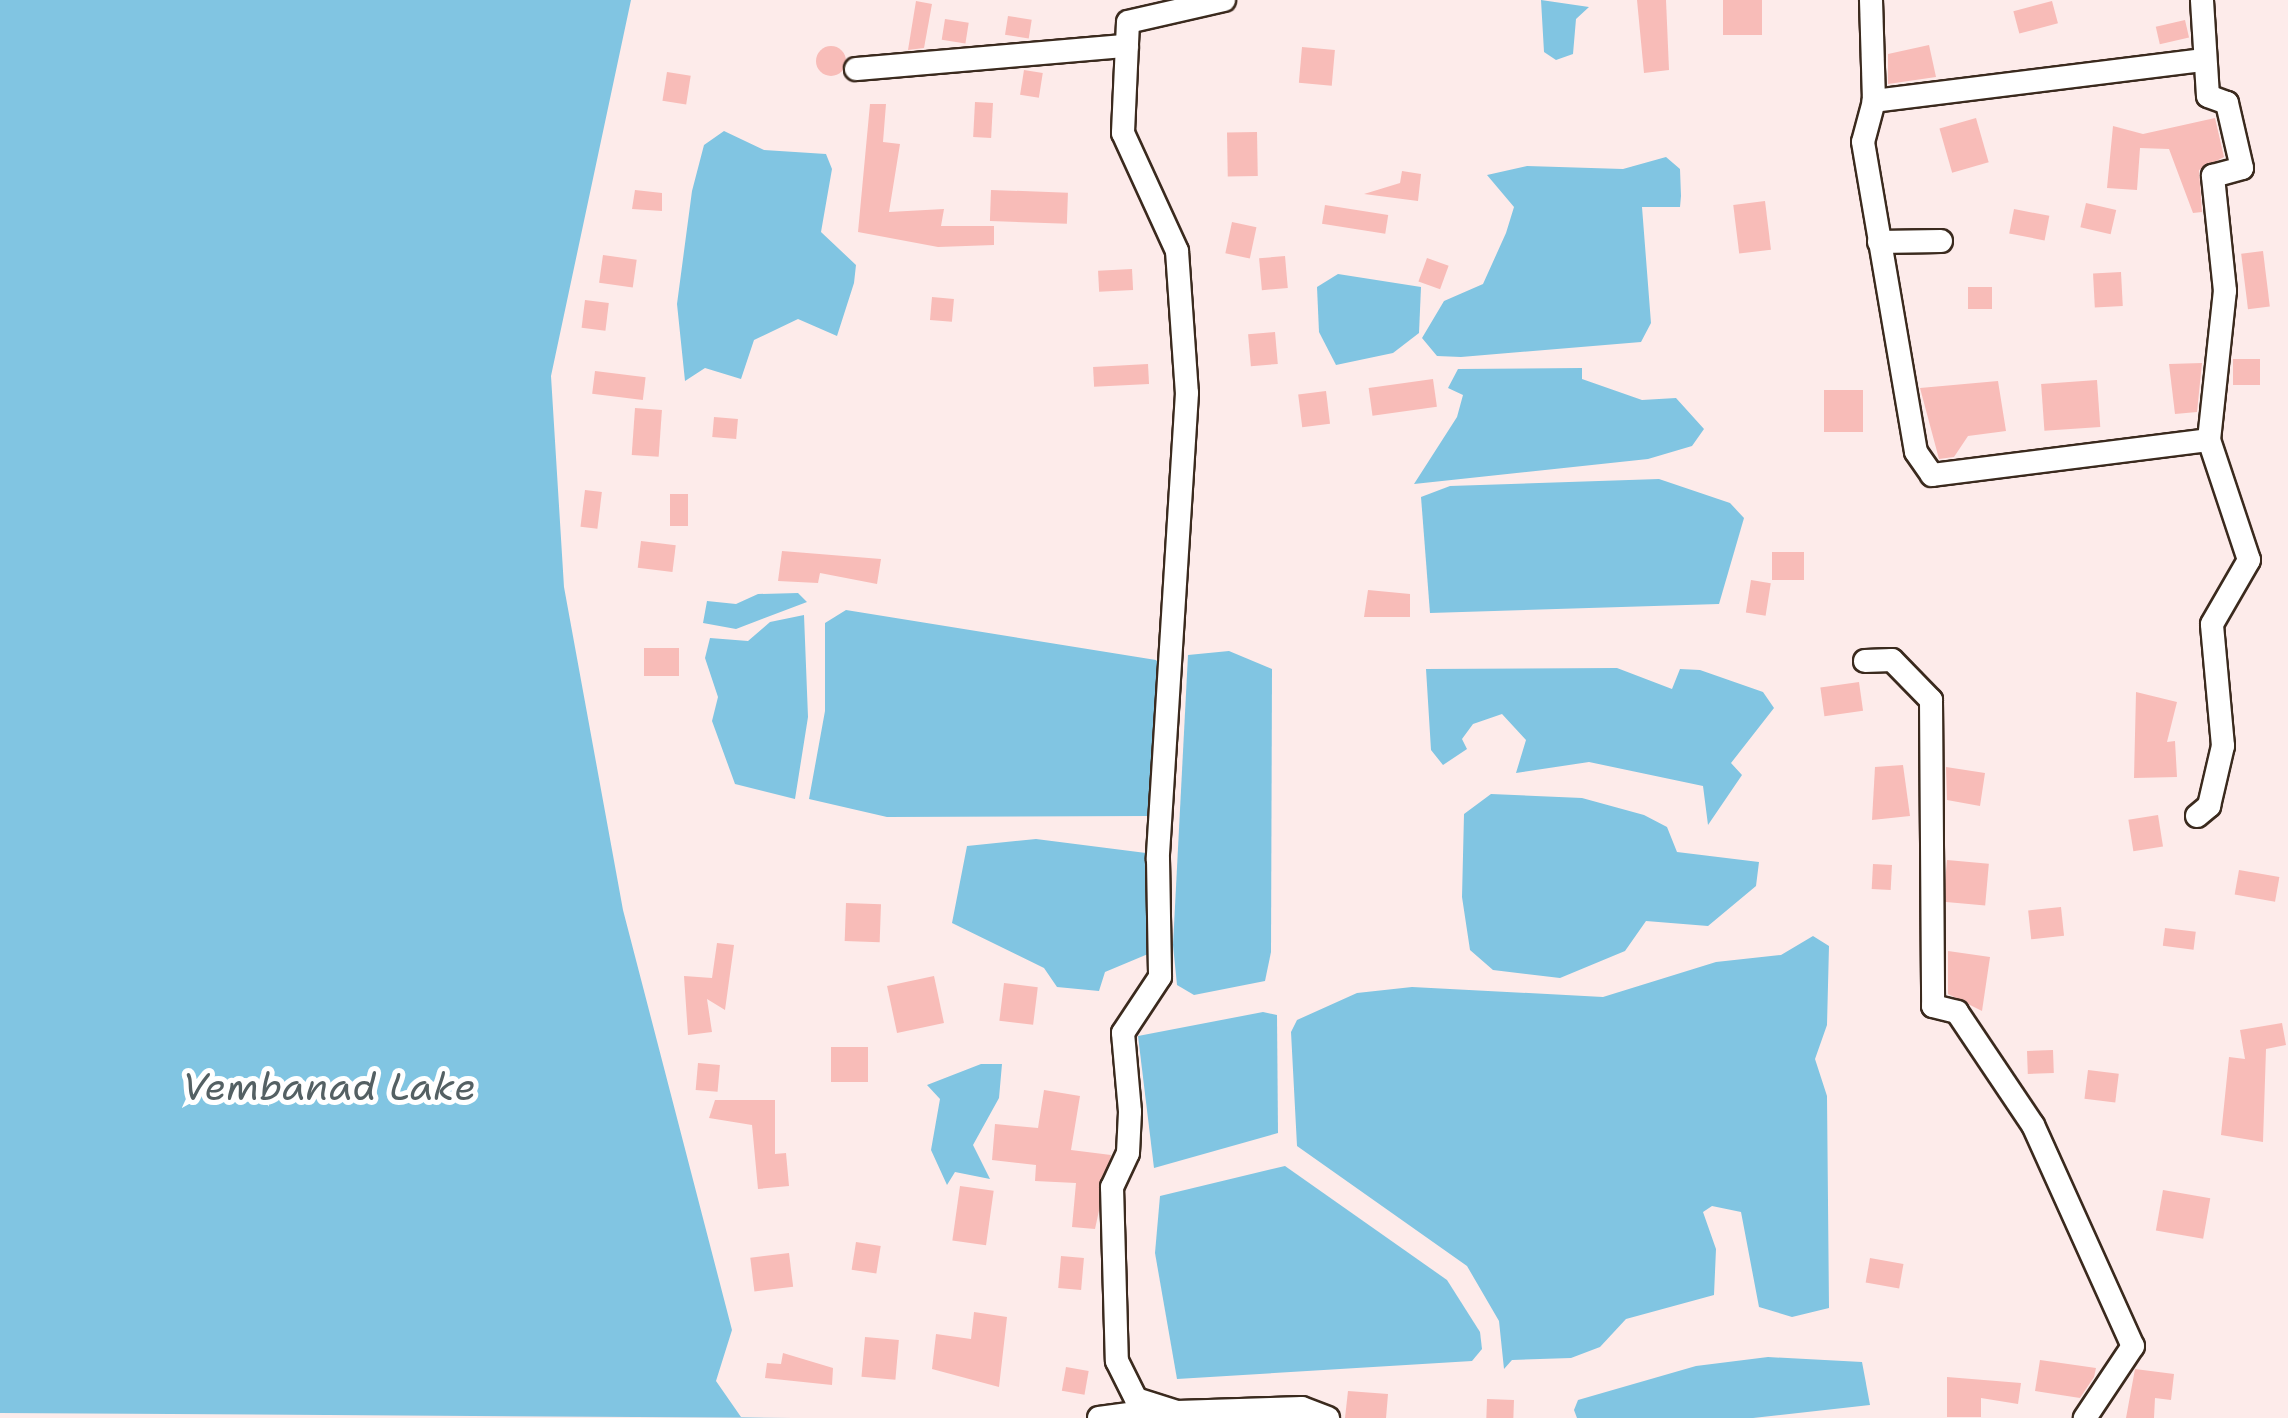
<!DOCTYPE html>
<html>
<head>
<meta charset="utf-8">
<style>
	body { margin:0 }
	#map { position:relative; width:2288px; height:1418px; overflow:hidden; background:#fdebea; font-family:"Shantell Sans",sans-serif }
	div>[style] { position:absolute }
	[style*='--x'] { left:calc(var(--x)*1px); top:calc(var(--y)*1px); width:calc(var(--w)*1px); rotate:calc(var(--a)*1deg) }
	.water>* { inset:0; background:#81c5e2 }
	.building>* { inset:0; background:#f8bcb8; transform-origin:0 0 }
	.round { border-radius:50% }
	.roads { filter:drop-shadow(2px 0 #3b2a1e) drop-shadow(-2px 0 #3b2a1e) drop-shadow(0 2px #3b2a1e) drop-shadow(0 -2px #3b2a1e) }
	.minor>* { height:22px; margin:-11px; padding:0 11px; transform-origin:11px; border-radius:11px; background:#fff }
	span { translate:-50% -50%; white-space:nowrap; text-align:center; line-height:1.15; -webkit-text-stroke:10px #fff; paint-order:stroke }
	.water-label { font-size:38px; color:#546063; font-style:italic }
</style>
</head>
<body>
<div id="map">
	<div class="water">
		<i style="clip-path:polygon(0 0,631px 0,551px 376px,564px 587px,623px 910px,732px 1330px,716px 1381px,741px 1417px,794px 1418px,0 1413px)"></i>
		<i style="clip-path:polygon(1541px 0,1589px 7px,1576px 19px,1573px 54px,1556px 60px,1544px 52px)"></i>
		<i style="clip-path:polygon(724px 131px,764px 150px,826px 154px,832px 169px,821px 232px,856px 265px,854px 283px,837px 336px,798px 319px,754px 340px,741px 379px,705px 368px,685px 381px,677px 304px,692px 191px,704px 145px)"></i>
		<i style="clip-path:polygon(1666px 157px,1680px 169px,1681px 196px,1680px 207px,1642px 207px,1651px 323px,1641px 342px,1461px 357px,1437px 356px,1422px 338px,1444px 301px,1483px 284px,1506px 233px,1514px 207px,1487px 175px,1527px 166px,1623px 169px)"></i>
		<i style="clip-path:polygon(1338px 274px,1421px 287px,1419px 333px,1393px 353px,1336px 365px,1319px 332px,1317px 287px)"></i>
		<i style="clip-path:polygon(1582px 368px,1582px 379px,1642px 400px,1676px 398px,1704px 429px,1692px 446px,1648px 459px,1414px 484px,1457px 417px,1463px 395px,1448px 388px,1458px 369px)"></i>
		<i style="clip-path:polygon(1659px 479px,1730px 503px,1744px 518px,1719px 604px,1430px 613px,1421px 497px,1450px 486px)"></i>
		<i style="clip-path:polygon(758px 594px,798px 593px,807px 602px,736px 629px,703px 623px,707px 601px,736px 604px)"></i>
		<i style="clip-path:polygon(846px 610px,1156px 660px,1165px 673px,1149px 816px,887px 817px,809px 799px,825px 711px,825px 623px)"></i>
		<i style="clip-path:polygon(804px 615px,808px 717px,795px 799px,735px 784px,712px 721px,718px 697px,705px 658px,710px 638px,748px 641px,770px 622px)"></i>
		<i style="clip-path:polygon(1229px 651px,1272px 669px,1271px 952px,1265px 981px,1194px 995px,1177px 985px,1173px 945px,1188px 655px)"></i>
		<i style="clip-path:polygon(1617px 668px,1672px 689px,1680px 669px,1700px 670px,1763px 692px,1774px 708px,1731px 763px,1742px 775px,1708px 825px,1703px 786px,1589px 762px,1516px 773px,1526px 740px,1502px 714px,1473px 724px,1462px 739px,1467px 749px,1443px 765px,1431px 750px,1426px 669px)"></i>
		<i style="clip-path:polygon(1491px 794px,1582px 798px,1644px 815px,1667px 827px,1677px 852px,1759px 862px,1756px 886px,1708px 926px,1646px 921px,1625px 951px,1560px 978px,1493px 970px,1470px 950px,1462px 897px,1464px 814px)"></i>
		<i style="clip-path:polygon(1036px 839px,1146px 853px,1148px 954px,1105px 972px,1099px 991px,1057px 987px,1044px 968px,952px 923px,967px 846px)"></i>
		<i style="clip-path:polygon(1813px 936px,1829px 946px,1827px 1025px,1815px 1059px,1827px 1096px,1829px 1308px,1792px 1317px,1759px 1307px,1741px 1212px,1712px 1206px,1703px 1212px,1716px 1249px,1714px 1295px,1626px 1319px,1600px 1347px,1571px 1358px,1512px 1360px,1504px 1369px,1499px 1321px,1467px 1266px,1297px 1146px,1291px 1032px,1297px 1020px,1357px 993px,1412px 987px,1603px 997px,1716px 962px,1781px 955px)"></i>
		<i style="clip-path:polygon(1263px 1012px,1277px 1015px,1278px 1133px,1154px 1168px,1138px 1036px)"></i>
		<i style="clip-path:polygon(981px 1064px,1002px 1064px,999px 1098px,973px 1145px,990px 1179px,955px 1172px,947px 1185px,931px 1150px,940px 1099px,927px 1085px)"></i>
		<i style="clip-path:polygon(1285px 1166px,1447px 1280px,1480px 1332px,1482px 1349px,1472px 1361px,1177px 1379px,1155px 1253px,1160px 1196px)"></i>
		<i style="clip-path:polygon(1768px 1357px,1862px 1362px,1870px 1405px,1753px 1418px,1577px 1418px,1574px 1410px,1578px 1400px,1696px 1366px)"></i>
	</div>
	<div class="building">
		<i style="clip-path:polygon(1637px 0,1666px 0,1669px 70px,1644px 73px)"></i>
		<i style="left:1723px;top:0;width:39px;height:35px"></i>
		<i style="clip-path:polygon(916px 1px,932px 4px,924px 48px,908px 50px)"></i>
		<i style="left:2052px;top:1px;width:23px;height:40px;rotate:75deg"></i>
		<i style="left:1008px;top:16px;width:24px;height:19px;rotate:9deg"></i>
		<i style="left:945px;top:19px;width:24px;height:21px;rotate:9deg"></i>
		<i style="left:2185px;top:20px;width:18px;height:30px;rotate:77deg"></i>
		<i style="clip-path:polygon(1929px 45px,1936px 77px,1888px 84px,1888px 54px)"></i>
		<i class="round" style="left:816px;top:46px;width:30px;height:30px"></i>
		<i style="left:1302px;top:47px;width:33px;height:36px;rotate:5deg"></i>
		<i style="left:1024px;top:70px;width:19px;height:25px;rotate:9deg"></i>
		<i style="left:667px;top:72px;width:24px;height:29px;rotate:9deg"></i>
		<i style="left:975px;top:102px;width:18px;height:35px;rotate:3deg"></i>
		<i style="clip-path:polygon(870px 104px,886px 104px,883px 142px,900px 144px,889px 212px,944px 209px,941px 226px,994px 226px,994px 245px,938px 247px,858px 232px)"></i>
		<i style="left:1976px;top:118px;width:46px;height:38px;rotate:74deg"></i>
		<i style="clip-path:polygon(2215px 118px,2224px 157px,2199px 170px,2202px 212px,2193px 213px,2169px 149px,2140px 148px,2137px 190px,2107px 188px,2113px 126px,2143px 134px)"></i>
		<i style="left:1257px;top:132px;width:44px;height:30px;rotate:89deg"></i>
		<i style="clip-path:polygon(1402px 171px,1421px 174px,1418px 201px,1364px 194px,1400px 183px)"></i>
		<i style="clip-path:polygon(635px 190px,662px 193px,662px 211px,632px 209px)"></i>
		<i style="left:991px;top:190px;width:77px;height:31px;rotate:2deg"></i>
		<i style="left:1765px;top:201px;width:49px;height:32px;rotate:83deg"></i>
		<i style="left:2086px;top:203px;width:31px;height:25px;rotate:13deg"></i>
		<i style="left:1325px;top:205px;width:64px;height:19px;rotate:9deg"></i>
		<i style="left:2014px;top:209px;width:36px;height:25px;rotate:11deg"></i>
		<i style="left:1232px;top:222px;width:25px;height:32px;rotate:12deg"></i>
		<i style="left:2263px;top:251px;width:56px;height:22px;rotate:83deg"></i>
		<i style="left:603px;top:255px;width:34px;height:28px;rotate:8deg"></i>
		<i style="left:1285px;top:256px;width:32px;height:26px;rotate:85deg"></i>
		<i style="left:1427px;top:258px;width:23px;height:25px;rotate:20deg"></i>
		<i style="left:1132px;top:269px;width:21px;height:34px;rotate:87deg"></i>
		<i style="left:2121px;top:272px;width:34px;height:28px;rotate:87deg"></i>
		<i style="left:1968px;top:287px;width:24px;height:22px"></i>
		<i style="left:932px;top:297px;width:22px;height:23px;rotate:5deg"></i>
		<i style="left:585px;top:300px;width:24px;height:28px;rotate:7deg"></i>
		<i style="left:1275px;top:332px;width:32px;height:27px;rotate:85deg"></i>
		<i style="left:2233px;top:359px;width:27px;height:26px"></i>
		<i style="clip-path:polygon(2202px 363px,2197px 412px,2175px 414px,2169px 364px)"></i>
		<i style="left:1148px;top:364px;width:20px;height:55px;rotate:87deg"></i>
		<i style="left:595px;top:371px;width:51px;height:23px;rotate:7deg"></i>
		<i style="left:1433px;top:379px;width:28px;height:65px;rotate:82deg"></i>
		<i style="left:2097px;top:380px;width:47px;height:56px;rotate:86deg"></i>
		<i style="clip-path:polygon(1998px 381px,2006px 431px,1968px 436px,1954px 457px,1939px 459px,1920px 388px)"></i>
		<i style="left:1824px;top:390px;width:39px;height:42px"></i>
		<i style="left:1326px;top:391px;width:33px;height:28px;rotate:83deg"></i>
		<i style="left:635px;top:408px;width:27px;height:47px;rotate:4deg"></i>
		<i style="left:714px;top:417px;width:24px;height:20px;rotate:5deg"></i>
		<i style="left:585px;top:490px;width:17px;height:37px;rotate:7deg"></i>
		<i style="left:670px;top:494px;width:18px;height:32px"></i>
		<i style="left:641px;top:541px;width:35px;height:27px;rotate:7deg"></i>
		<i style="clip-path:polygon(782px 551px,881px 559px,877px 584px,820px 573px,818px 583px,778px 581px)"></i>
		<i style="left:1772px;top:552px;width:32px;height:28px"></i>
		<i style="left:1751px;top:580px;width:20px;height:33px;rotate:9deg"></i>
		<i style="clip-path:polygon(1368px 590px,1410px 594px,1410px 617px,1364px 617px)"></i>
		<i style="left:644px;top:648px;width:35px;height:28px"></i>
		<i style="left:1859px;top:682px;width:29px;height:39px;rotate:82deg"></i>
		<i style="clip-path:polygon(2136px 692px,2177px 702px,2167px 742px,2175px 741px,2177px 777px,2134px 778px)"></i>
		<i style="clip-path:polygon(1903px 765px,1910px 816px,1872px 820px,1875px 767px)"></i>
		<i style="clip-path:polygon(1946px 767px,1985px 773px,1980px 806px,1947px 800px)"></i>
		<i style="left:2158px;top:815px;width:32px;height:30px;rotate:81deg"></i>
		<i style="left:1947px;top:860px;width:42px;height:42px;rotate:5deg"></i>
		<i style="left:1873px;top:864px;width:19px;height:25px;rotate:3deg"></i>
		<i style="left:2239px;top:870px;width:41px;height:25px;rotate:10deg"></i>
		<i style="left:846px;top:903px;width:35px;height:38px;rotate:2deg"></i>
		<i style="left:2061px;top:907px;width:29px;height:33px;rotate:84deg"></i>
		<i style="left:2165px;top:928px;width:31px;height:18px;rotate:7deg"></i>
		<i style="clip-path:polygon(717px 943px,734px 945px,725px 1010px,707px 999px,712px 1032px,688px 1035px,684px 976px,712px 978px)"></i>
		<i style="clip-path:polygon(1948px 951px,1990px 957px,1982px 1011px,1948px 994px)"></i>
		<i style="left:934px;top:976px;width:48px;height:48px;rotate:78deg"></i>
		<i style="left:1004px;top:983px;width:34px;height:38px;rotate:7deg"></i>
		<i style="clip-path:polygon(2282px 1023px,2286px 1045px,2266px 1049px,2263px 1142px,2221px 1135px,2229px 1057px,2245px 1059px,2240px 1030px)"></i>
		<i style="left:868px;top:1047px;width:35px;height:37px;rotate:90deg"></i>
		<i style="left:2053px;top:1050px;width:23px;height:26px;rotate:88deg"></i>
		<i style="left:698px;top:1063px;width:22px;height:27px;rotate:5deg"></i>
		<i style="left:2088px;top:1070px;width:31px;height:29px;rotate:7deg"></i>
		<i style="clip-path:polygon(1044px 1090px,1080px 1096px,1071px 1150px,1111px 1155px,1095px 1229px,1072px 1227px,1076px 1183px,1035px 1181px,1036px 1165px,992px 1160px,995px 1124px,1038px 1128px)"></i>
		<i style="clip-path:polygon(715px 1100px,775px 1100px,775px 1154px,786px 1153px,789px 1186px,758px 1189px,752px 1125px,709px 1118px)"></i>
		<i style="left:960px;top:1186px;width:34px;height:55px;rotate:8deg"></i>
		<i style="left:2163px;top:1190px;width:48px;height:41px;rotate:10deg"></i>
		<i style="left:856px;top:1242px;width:25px;height:28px;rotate:9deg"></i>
		<i style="left:789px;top:1253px;width:34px;height:39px;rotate:83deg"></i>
		<i style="left:1061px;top:1256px;width:23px;height:32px;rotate:5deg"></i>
		<i style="left:1870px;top:1258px;width:34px;height:25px;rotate:10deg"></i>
		<i style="clip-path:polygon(974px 1312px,1007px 1317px,999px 1387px,932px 1369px,936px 1334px,971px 1339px)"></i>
		<i style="left:865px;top:1337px;width:34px;height:40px;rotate:5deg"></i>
		<i style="clip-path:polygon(783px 1353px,833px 1368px,832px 1385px,765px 1378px,767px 1363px,781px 1364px)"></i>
		<i style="clip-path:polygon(2040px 1360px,2096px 1368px,2094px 1377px,2080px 1398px,2035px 1391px)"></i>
		<i style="left:1066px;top:1367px;width:23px;height:24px;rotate:10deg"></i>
		<i style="clip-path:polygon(2135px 1369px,2174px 1374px,2171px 1400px,2155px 1398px,2154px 1418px,2126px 1418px)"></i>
		<i style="clip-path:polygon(1947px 1377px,2021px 1383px,2018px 1404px,1981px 1398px,1981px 1417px,1947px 1417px)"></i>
		<i style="clip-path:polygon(1348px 1391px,1388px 1394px,1386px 1418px,1345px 1418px)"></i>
		<i style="left:1487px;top:1399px;width:27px;height:19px;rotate:2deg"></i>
	</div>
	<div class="roads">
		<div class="minor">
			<i style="--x:1224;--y:0;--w:98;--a:167.1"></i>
			<i style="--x:1128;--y:22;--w:111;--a:92.6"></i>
			<i style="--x:1123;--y:133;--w:130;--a:65.4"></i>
			<i style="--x:1177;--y:251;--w:142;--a:86"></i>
			<i style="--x:1187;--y:393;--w:467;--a:93.6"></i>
			<i style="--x:1158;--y:859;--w:118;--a:89"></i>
			<i style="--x:1160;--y:977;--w:67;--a:123.5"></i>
			<i style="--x:1123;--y:1033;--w:79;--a:84.9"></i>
			<i style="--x:1130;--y:1112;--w:41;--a:92.8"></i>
			<i style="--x:1128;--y:1153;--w:38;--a:115"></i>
			<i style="--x:1112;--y:1187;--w:174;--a:88.4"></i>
			<i style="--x:1117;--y:1361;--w:42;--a:63.4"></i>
			<i style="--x:1136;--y:1399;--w:43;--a:17.6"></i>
			<i style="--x:1177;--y:1412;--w:125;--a:-1.8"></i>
			<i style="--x:1302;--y:1408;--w:28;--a:21"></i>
			<i style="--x:1871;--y:0;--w:101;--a:88.3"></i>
			<i style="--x:2203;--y:60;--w:332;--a:172.9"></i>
			<i style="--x:1874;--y:101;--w:42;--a:105"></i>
			<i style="--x:1863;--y:142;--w:314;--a:80.3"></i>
			<i style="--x:1916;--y:452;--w:28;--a:55"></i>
			<i style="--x:1932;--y:475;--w:279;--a:-7.2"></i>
			<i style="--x:856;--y:69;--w:272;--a:-4.9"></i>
			<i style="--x:1879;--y:242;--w:62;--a:-0.9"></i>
			<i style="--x:1865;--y:661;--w:27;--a:-2"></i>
			<i style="--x:1892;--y:660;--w:56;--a:45.7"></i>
			<i style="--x:1931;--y:700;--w:306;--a:89.6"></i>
			<i style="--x:1933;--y:1006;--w:25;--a:14"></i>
			<i style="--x:1957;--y:1012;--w:136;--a:56.1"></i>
			<i style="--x:2033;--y:1125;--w:243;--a:65.7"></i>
			<i style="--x:2133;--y:1346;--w:87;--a:123.7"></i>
			<i style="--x:2197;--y:816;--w:16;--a:-40"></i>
			<i style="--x:2209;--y:806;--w:62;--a:-76.9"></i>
			<i style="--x:2223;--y:746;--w:122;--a:-95.2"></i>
			<i style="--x:2212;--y:624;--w:74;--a:-60"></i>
			<i style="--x:2249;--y:560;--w:126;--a:-108.4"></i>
			<i style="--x:2209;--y:440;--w:150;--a:-83.9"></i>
			<i style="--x:2225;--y:291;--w:116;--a:-96"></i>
			<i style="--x:2213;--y:176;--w:30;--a:-15"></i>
			<i style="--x:2242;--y:168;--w:67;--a:-103"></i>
			<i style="--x:2227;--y:103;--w:20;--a:-160"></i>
			<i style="--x:2208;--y:96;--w:96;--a:-93.6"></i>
			<i style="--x:1099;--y:1418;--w:60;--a:-7.7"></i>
		</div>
	</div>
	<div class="water-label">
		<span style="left:329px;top:1087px">Vembanad Lake</span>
	</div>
</div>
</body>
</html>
